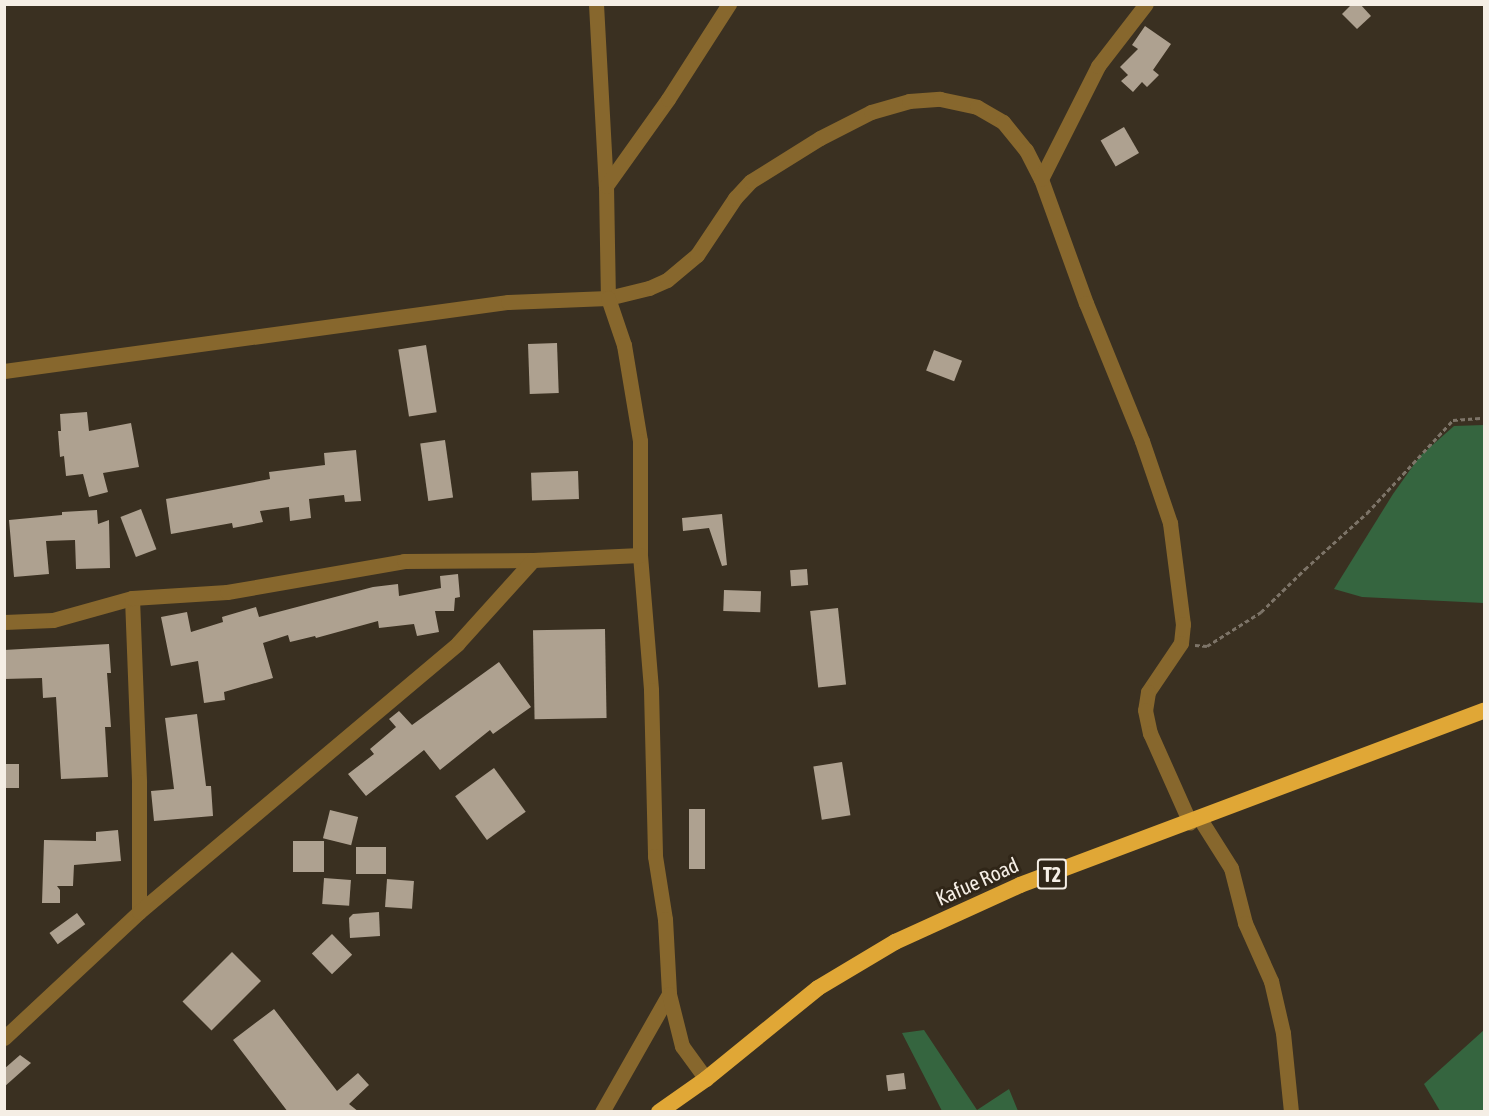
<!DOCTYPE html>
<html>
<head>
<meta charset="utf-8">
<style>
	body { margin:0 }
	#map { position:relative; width:1489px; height:1116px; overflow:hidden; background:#3a3021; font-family:"Asap Condensed",sans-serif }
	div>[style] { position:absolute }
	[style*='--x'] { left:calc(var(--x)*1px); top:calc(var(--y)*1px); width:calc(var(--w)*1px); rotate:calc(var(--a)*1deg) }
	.green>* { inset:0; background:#35653f }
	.building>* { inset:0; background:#aea190; transform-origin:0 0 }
	.path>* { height:3px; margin-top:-1.5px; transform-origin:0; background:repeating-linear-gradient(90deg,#7d7468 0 4.5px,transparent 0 7.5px) }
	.minor>* { height:15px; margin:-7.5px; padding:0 7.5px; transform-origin:7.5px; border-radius:7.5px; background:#87672d }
	.trunk>* { height:16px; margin:-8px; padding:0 8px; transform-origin:8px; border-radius:8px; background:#e0a736 }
	span { translate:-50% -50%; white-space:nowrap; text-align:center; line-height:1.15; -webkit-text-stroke:6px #302618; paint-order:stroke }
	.shield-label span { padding:2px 4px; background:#302618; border:2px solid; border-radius:4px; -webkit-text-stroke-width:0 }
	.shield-label { font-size:20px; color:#f5eee5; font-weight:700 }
	.street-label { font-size:21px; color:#f5eee5 }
	.frame { position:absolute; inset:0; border:6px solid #f5eee5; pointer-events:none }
</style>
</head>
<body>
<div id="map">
	<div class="green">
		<i style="clip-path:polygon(1484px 425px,1484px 603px,1362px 597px,1334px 589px,1393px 494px,1420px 456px,1454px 426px)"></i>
		<i style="clip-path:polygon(924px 1030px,977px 1110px,1009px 1089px,1018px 1111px,942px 1111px,902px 1033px)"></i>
		<i style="clip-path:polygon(1484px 1030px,1484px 1111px,1440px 1111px,1424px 1084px)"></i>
	</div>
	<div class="building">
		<i style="clip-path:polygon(1352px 4px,1360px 4px,1371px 16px,1357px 29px,1342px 14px)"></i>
		<i style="clip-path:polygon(1145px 26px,1171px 44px,1153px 70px,1159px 75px,1147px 87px,1142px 82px,1133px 92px,1121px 81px,1128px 75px,1120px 67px,1138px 49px,1132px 45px)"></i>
		<i style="left:1124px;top:127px;width:30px;height:27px;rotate:60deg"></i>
		<i style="left:557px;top:343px;width:50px;height:29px;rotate:88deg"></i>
		<i style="left:426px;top:345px;width:68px;height:28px;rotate:81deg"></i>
		<i style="left:934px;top:350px;width:30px;height:22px;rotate:21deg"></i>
		<i style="clip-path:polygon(87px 412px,89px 431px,131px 423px,139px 467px,103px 473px,108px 492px,89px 497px,83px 474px,66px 476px,64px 456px,60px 457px,58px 431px,61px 431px,60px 414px)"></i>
		<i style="left:445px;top:440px;width:58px;height:25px;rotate:82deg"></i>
		<i style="clip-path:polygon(356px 450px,361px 501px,345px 502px,344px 495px,309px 499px,311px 518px,290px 521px,289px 507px,260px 511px,263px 522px,233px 528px,232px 523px,171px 534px,166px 499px,270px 479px,269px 472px,325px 465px,324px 453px)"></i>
		<i style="left:578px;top:471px;width:28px;height:47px;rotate:88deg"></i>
		<i style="left:141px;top:509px;width:43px;height:22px;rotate:69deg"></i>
		<i style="clip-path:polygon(97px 510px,98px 524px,109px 520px,110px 568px,76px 569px,75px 540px,46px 541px,49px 574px,14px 577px,9px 520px,62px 515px,62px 512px)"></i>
		<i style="clip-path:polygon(722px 514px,727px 565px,722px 566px,709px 528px,683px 531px,682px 518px)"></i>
		<i style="left:807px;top:569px;width:16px;height:17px;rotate:86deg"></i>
		<i style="clip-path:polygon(458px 574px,460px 597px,455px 598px,454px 611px,435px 611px,439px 632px,417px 636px,414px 624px,379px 628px,378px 621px,316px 638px,315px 636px,290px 642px,288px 635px,263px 643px,273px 678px,224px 692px,225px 700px,204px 703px,198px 661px,171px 666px,161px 617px,187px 612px,191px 632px,223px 622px,222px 617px,256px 607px,259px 617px,373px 587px,398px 584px,399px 596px,441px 588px,440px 576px)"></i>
		<i style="left:724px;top:590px;width:37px;height:21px;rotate:2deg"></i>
		<i style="left:838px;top:608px;width:77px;height:28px;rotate:84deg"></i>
		<i style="left:605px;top:629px;width:89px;height:72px;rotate:89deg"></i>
		<i style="clip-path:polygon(109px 644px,111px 673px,107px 673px,111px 727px,105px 727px,108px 777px,61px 779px,56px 697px,43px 698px,42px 678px,4px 679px,4px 650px)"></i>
		<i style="clip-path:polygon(499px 662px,531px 707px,493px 734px,490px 730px,440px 770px,424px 750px,366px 796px,348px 774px,374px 754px,370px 749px,396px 727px,389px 719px,399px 711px,412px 725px)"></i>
		<i style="clip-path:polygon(197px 714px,206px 786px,211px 786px,213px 816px,154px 821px,151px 791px,174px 789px,165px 718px)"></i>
		<i style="left:842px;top:762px;width:54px;height:29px;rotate:81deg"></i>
		<i style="left:4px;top:764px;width:15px;height:24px"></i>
		<i style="left:494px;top:768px;width:54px;height:48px;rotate:54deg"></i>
		<i style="left:689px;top:809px;width:16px;height:60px"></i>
		<i style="left:330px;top:810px;width:29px;height:29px;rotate:14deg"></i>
		<i style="clip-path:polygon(118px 830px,121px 861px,74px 865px,73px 886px,57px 886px,60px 890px,60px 903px,42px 903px,44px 840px,96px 841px,96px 832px)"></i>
		<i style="left:293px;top:841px;width:31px;height:31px"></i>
		<i style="left:386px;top:847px;width:27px;height:30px;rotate:90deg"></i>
		<i style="left:324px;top:878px;width:27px;height:26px;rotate:4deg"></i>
		<i style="left:387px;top:879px;width:27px;height:28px;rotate:4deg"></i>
		<i style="clip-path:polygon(379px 912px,380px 936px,350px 938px,349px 918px,353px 914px)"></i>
		<i style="left:77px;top:913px;width:14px;height:34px;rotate:54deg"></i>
		<i style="left:332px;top:934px;width:29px;height:28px;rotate:46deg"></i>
		<i style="left:232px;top:952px;width:41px;height:70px;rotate:45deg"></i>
		<i style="clip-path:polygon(274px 1009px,337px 1091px,358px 1073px,369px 1085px,349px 1104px,359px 1112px,288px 1112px,233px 1040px)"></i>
		<i style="clip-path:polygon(20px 1055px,31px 1063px,4px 1087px,4px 1069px)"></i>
		<i style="left:904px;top:1073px;width:16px;height:18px;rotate:83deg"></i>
	</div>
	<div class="path">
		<i style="--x:1195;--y:645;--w:12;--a:5"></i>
		<i style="--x:1207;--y:646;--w:64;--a:-32.2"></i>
		<i style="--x:1261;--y:612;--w:62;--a:-44.3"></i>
		<i style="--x:1305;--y:569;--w:84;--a:-42.1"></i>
		<i style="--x:1367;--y:513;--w:127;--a:-47.2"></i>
		<i style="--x:1453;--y:420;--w:31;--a:-4"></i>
	</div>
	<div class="minor">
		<i style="--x:596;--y:4;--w:182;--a:86.9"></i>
		<i style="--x:606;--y:186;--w:112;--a:89"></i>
		<i style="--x:608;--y:298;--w:42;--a:-13.7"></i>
		<i style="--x:649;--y:288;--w:20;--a:-24"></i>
		<i style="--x:667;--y:280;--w:39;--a:-40"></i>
		<i style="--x:697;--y:255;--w:69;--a:-56.3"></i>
		<i style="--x:735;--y:198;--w:23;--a:-47"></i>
		<i style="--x:751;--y:181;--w:81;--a:-31.9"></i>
		<i style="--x:820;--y:138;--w:57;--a:-27"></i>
		<i style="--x:871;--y:112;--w:40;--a:-16"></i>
		<i style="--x:909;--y:101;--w:31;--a:-4"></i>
		<i style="--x:940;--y:99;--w:38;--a:12"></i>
		<i style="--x:977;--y:107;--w:30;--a:30"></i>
		<i style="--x:1003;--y:122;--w:36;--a:51"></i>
		<i style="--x:1026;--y:150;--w:33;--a:63"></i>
		<i style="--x:1041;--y:179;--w:132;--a:70.1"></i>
		<i style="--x:1086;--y:303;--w:149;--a:67.9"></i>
		<i style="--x:1142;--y:441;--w:87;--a:71.1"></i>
		<i style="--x:1170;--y:523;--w:102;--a:82.7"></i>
		<i style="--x:1183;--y:624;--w:19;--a:96"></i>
		<i style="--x:1181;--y:643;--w:59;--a:124"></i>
		<i style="--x:1148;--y:692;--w:18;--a:99"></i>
		<i style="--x:1145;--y:710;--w:24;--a:78"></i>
		<i style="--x:1150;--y:733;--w:98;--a:66"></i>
		<i style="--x:1041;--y:179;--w:127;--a:-63.2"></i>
		<i style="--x:1098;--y:66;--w:78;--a:-52.3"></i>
		<i style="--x:606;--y:186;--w:107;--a:-54.5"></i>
		<i style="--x:668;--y:99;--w:113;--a:-57.3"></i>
		<i style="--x:4;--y:371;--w:509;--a:-7.8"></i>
		<i style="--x:508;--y:302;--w:100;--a:-2.3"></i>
		<i style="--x:608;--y:298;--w:50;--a:71.2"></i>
		<i style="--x:624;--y:345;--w:97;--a:80.5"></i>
		<i style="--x:640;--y:441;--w:114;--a:90"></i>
		<i style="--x:640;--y:555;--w:135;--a:85.3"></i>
		<i style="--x:651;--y:690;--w:166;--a:88.6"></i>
		<i style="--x:655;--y:856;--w:64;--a:81"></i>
		<i style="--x:665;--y:919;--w:75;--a:86.9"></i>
		<i style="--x:669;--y:994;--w:136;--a:119.6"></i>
		<i style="--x:132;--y:598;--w:184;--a:87.8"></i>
		<i style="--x:139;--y:782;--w:130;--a:90"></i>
		<i style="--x:4;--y:622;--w:49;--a:-2.3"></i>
		<i style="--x:53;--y:620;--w:82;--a:-15.6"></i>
		<i style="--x:132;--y:598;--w:95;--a:-3.6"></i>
		<i style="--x:227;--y:592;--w:180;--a:-9.9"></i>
		<i style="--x:404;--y:561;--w:129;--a:-0.4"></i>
		<i style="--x:533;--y:560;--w:107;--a:-2.7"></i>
		<i style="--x:1200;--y:819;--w:58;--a:57.7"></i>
		<i style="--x:1231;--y:868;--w:57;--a:75.7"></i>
		<i style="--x:1245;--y:923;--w:64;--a:65.9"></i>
		<i style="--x:1271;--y:981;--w:53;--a:77"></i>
		<i style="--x:1283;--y:1033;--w:79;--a:84.2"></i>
		<i style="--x:669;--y:994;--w:54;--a:76"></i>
		<i style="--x:682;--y:1046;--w:41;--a:54"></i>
		<i style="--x:4;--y:1038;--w:185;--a:-43"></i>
		<i style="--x:139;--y:912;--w:417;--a:-40.1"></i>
		<i style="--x:458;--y:643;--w:112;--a:-47.9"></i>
	</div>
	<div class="trunk">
		<i style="--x:659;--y:1112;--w:57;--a:-35.1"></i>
		<i style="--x:706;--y:1079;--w:144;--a:-39.1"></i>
		<i style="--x:818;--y:988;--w:90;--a:-30.9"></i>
		<i style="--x:895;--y:942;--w:137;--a:-24.5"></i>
		<i style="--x:1020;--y:885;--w:496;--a:-20.6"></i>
	</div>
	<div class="shield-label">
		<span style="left:1052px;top:874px">T2</span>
	</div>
	<div class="street-label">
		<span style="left:977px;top:881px;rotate:-24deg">Kafue Road</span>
	</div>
	<div class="frame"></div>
</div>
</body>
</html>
